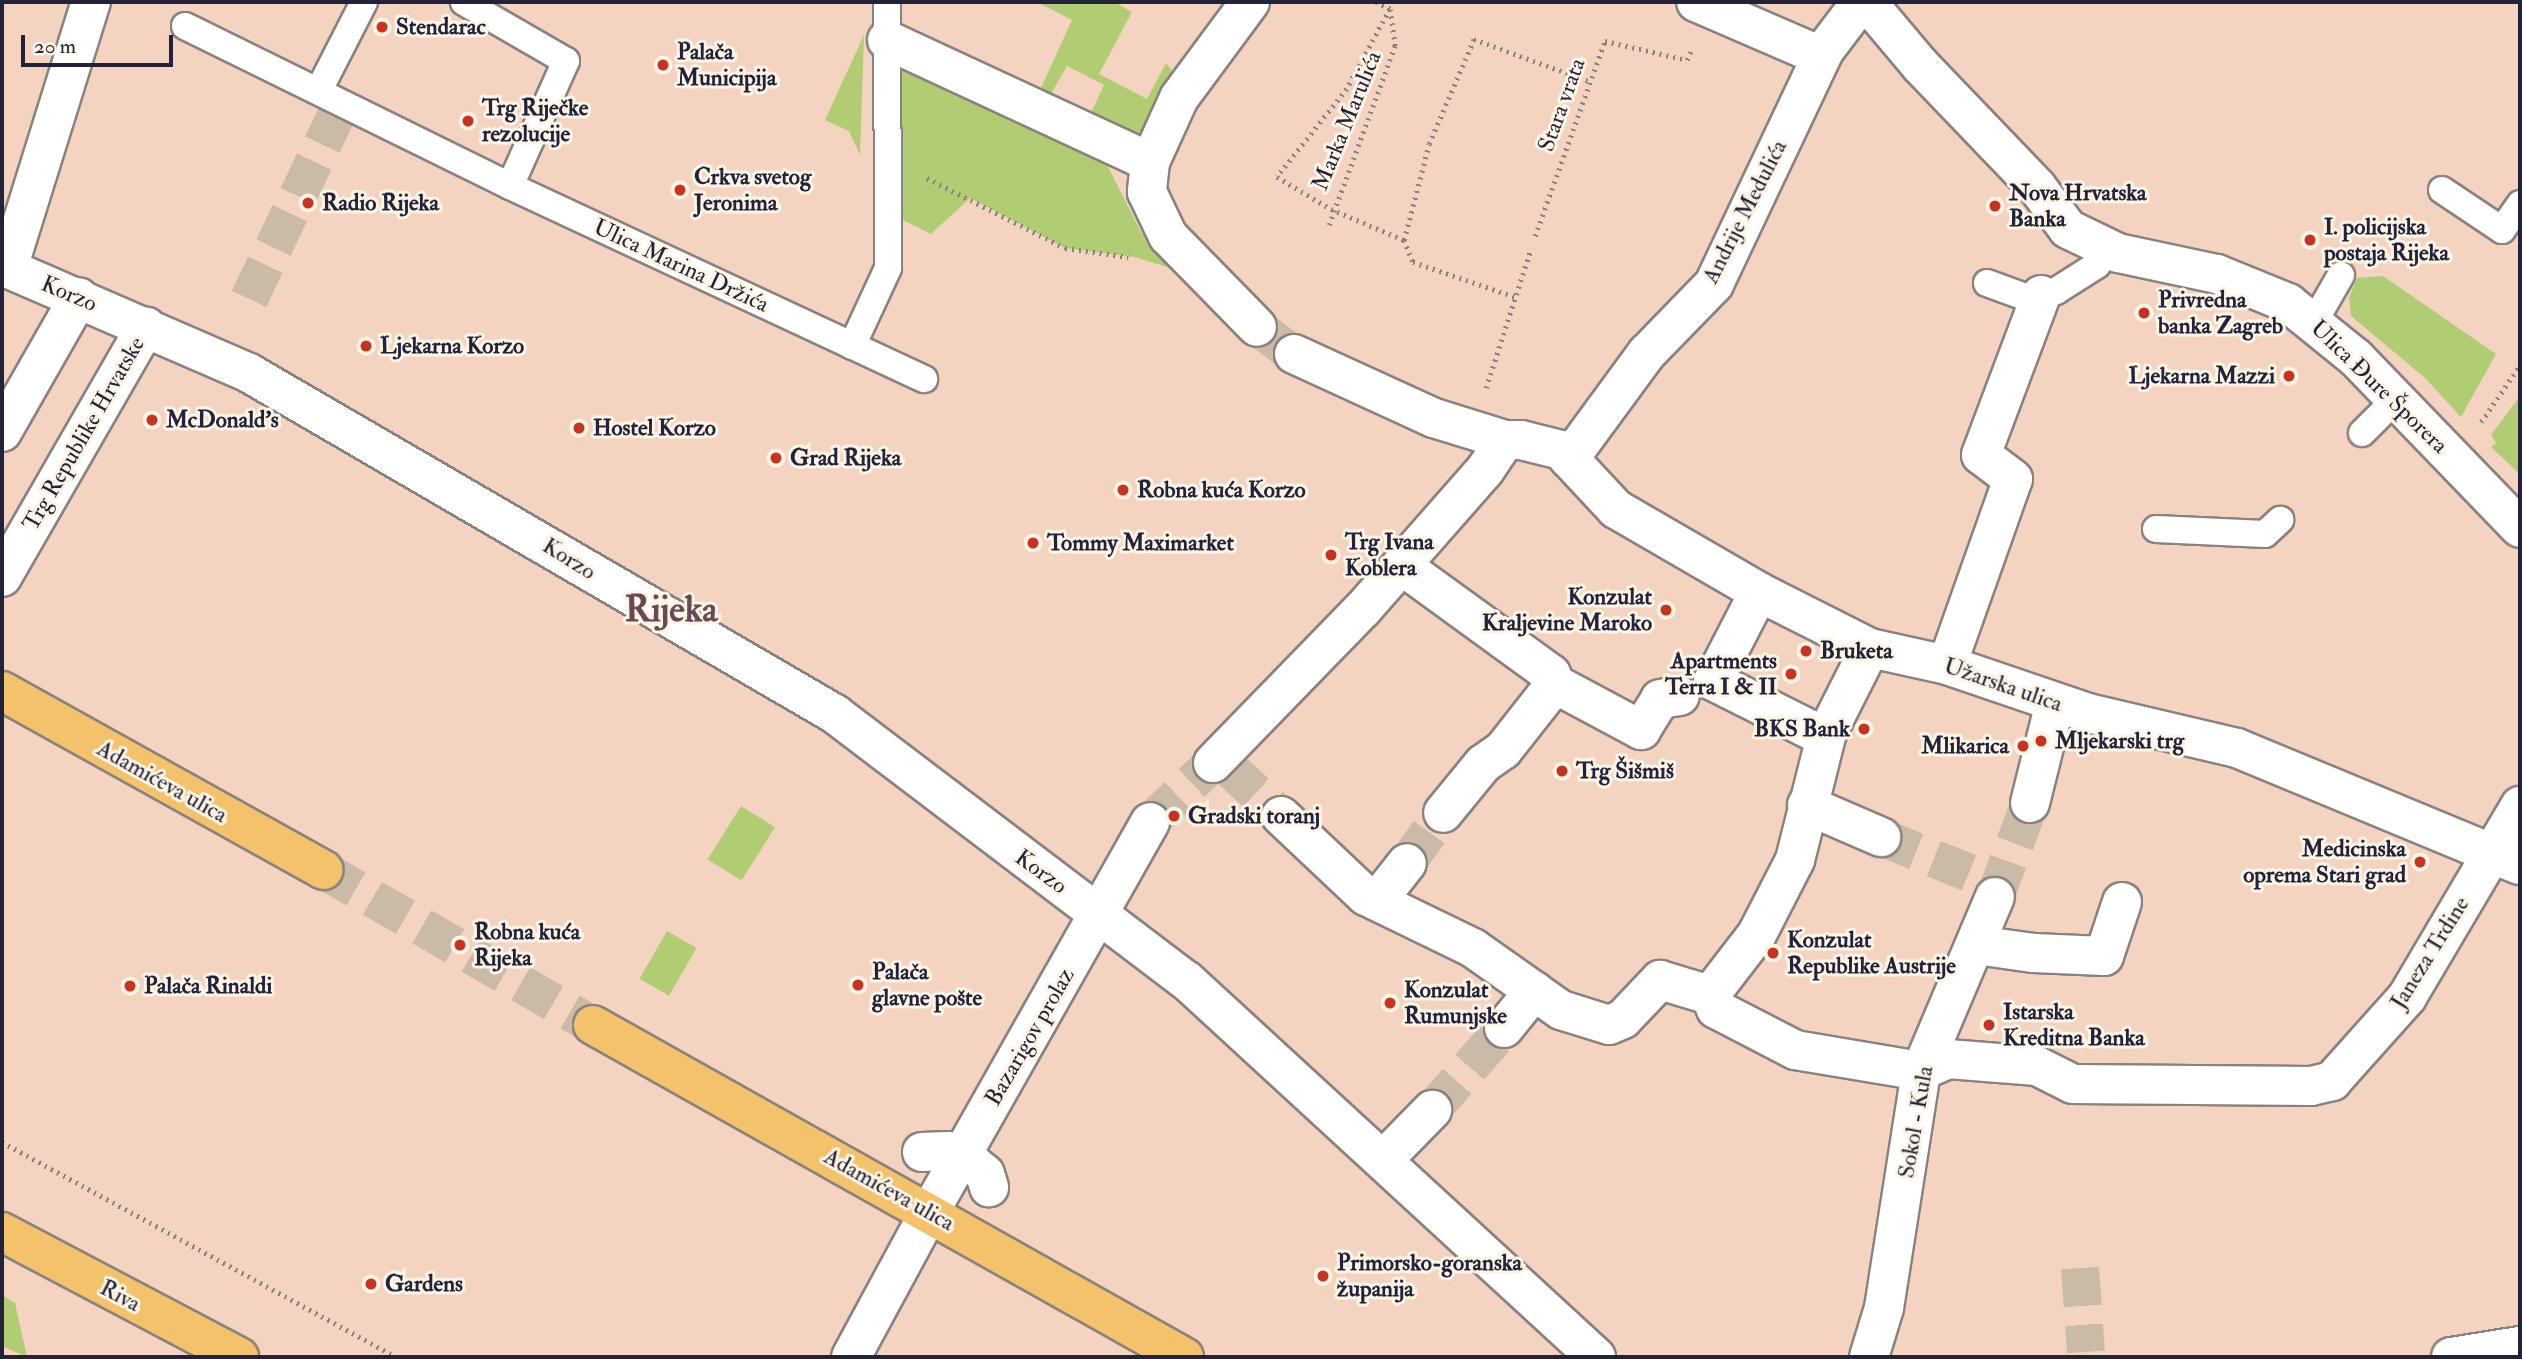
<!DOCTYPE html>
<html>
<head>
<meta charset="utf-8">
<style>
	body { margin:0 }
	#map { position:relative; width:2522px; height:1359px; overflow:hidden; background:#f3e1c2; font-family:"IM FELL Double Pica",serif }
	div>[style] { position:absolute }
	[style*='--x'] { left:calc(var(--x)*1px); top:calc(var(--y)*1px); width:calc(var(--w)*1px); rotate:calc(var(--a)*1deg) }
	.built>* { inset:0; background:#f5d3c1; transform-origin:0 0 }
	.green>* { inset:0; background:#b1cd73; transform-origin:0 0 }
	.pedestrian-tunnel>* { height:38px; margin-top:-19px; transform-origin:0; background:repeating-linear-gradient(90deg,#c9bba7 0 38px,transparent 0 57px) }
	.primary-tunnel>* { height:38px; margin-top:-19px; transform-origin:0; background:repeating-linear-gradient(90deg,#c9bba7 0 38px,transparent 0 57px) }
	.path>* { height:4.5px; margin-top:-2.25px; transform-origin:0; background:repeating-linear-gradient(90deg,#8a827e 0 2px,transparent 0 7px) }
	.roads { filter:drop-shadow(2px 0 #8a827e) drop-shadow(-2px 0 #8a827e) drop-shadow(0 2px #8a827e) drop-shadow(0 -2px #8a827e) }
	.service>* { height:26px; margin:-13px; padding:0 13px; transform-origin:13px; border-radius:13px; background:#fff }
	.pedestrian>* { height:38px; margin:-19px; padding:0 19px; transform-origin:19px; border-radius:19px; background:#fff }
	.minor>* { height:38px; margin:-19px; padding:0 19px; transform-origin:19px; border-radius:19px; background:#fff }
	.primary>* { height:38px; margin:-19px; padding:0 19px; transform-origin:19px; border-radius:19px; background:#f3c26a }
	.dots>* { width:19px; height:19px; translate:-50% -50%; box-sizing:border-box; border:4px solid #fcf5e5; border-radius:50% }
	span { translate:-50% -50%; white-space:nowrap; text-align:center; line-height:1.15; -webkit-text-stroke:6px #fcf5e5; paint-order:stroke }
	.poi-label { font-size:23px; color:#22223b; font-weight:700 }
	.left { translate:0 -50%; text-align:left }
	.right { translate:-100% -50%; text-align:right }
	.street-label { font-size:23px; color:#22223b }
	.town-label { font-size:37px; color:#684a56; font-weight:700 }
	.frame { position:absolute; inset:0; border:4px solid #22223b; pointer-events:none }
	.scale { position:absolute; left:21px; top:35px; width:152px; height:32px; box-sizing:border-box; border:4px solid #22223b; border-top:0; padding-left:9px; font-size:21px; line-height:24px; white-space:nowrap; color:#22223b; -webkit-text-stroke:5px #fcf5e5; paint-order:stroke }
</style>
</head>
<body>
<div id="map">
	<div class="built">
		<i style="left:2px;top:2px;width:2518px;height:1355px"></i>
	</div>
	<div class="green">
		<i style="clip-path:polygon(1037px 2px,1114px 2px,1132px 12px,1099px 74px,1147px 99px,1166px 63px,1175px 75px,1151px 110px,1138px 140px,1089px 117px,1104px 85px,1067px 66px,1048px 99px,1040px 90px,1072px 20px)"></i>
		<i style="clip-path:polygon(864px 35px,860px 155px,849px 131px,825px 120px)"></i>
		<i style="clip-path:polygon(893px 52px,1105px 161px,1142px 234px,1180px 271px,1135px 257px,1065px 248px,970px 198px,931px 234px,893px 215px)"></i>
		<i style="clip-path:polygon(2383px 276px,2496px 354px,2461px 417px,2425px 378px,2351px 316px,2349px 298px,2357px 278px)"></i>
		<i style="clip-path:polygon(2520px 396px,2520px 474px,2491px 447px,2496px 443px,2491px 435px)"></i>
		<i style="left:741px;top:806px;width:40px;height:63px;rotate:32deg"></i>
		<i style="left:667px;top:931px;width:34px;height:55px;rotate:30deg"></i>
		<i style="clip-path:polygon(2px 1295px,15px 1303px,27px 1357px,2px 1346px)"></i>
	</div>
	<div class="pedestrian-tunnel">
		<i style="--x:249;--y:299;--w:217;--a:-64.6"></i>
		<i style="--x:1257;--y:327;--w:44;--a:36.6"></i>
		<i style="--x:1228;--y:767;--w:72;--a:42.8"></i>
		<i style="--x:1150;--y:822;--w:86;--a:-43.1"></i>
		<i style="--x:1881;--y:837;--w:127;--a:22.1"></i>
		<i style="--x:1407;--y:863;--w:62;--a:-54.2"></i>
		<i style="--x:1995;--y:897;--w:100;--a:-69.6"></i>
		<i style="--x:1432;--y:1110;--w:109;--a:-48.7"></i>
		<i style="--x:2080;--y:1268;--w:84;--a:85.9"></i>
	</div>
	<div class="primary-tunnel">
		<i style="--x:323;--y:870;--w:311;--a:29.9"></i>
	</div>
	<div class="path">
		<i style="--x:1390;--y:9;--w:91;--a:118.3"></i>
		<i style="--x:1347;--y:89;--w:112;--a:128.5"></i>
		<i style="--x:1277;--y:177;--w:63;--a:30.7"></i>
		<i style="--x:1331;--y:209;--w:79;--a:23"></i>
		<i style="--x:1404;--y:240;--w:24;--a:68"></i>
		<i style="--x:1413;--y:262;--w:109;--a:18.8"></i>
		<i style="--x:927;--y:178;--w:155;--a:26.9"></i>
		<i style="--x:1065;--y:248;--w:64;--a:8.1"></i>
		<i style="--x:1329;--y:225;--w:191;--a:-69.8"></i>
		<i style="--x:1395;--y:46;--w:37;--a:-98"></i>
		<i style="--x:1390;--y:9;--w:17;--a:-155"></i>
		<i style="--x:1535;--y:236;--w:207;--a:-70.3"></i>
		<i style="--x:1605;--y:41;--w:84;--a:13"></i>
		<i style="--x:1687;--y:60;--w:12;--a:-66"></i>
		<i style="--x:1404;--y:240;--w:99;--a:-75.4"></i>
		<i style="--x:1429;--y:144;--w:114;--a:-66.8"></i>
		<i style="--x:1474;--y:39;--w:121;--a:20.2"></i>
		<i style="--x:1486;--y:388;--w:146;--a:-72.1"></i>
		<i style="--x:2481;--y:422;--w:69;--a:-55.6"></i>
		<i style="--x:2;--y:1142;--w:450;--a:28.6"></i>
	</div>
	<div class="roads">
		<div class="service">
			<i style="--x:185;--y:26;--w:362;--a:26.2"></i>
			<i style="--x:510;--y:186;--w:137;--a:-65.9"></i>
			<i style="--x:566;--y:61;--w:118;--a:-150"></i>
			<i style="--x:319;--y:90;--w:99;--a:-62.9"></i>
			<i style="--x:510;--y:186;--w:457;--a:25"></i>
			<i style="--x:2442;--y:190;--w:72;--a:33.7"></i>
			<i style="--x:2502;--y:230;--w:32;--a:-55"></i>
			<i style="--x:1987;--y:283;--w:40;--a:20.2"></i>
			<i style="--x:2025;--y:297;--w:32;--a:-11"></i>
			<i style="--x:2056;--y:291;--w:49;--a:-32.4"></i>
			<i style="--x:2097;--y:265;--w:19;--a:-62"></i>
			<i style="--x:2314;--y:322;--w:54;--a:-60.1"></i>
			<i style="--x:852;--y:346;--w:86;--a:-65.2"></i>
			<i style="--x:888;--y:268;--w:266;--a:-90.2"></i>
			<i style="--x:2362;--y:433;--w:48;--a:-45"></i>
			<i style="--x:2156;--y:529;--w:109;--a:2.6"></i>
			<i style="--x:2265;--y:534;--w:21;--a:-43"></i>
		</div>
		<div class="pedestrian">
			<i style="--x:1250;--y:2;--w:119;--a:126.5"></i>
			<i style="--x:1179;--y:98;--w:70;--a:114.4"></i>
			<i style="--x:1150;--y:162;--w:30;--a:96"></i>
			<i style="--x:1147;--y:192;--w:49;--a:64.5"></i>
			<i style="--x:1168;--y:236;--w:127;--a:45.6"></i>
			<i style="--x:1696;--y:2;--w:136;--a:23.4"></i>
			<i style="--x:1867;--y:2;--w:82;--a:49.9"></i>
			<i style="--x:1920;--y:65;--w:169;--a:46.2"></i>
			<i style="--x:2037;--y:187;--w:52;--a:53.6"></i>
			<i style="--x:2068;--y:229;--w:55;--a:25.6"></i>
			<i style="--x:2118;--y:253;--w:101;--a:12"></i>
			<i style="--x:2217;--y:274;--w:77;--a:22.2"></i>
			<i style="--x:2288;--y:303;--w:87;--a:39"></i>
			<i style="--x:2356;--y:358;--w:236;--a:46"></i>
			<i style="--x:887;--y:40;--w:290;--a:24.9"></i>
			<i style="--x:2;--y:266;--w:269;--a:23.4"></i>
			<i style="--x:249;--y:373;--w:678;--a:30.2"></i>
			<i style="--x:835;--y:714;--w:440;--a:37.2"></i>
			<i style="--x:1186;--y:980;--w:557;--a:42.6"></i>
			<i style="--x:8;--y:268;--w:279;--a:-72.7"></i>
			<i style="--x:1294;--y:354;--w:154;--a:24.6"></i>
			<i style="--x:1434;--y:418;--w:74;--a:17.2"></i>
			<i style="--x:2;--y:432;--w:155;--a:-60.3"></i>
			<i style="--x:1569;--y:459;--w:132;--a:-53.7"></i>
			<i style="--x:1647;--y:353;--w:96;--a:-45.8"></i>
			<i style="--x:1714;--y:284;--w:258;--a:-64.7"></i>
			<i style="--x:1824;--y:51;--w:61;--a:-52.9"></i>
			<i style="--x:1416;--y:576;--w:167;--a:36"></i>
			<i style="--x:1551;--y:674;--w:11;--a:68"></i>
			<i style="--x:1555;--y:684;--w:84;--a:128.2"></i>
			<i style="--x:1503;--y:750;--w:24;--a:145"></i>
			<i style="--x:1483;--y:764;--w:63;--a:129.2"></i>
			<i style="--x:2;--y:577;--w:289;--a:-60.1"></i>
			<i style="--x:1759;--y:592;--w:100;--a:117.3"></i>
			<i style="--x:1713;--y:681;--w:125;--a:26.6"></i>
			<i style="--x:1947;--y:665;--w:197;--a:-70.5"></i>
			<i style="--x:2013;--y:479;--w:40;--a:-143"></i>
			<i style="--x:1981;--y:455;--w:171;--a:-69.4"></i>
			<i style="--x:1555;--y:684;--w:98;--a:28.1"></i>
			<i style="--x:1641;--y:730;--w:36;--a:-58"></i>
			<i style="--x:1660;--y:699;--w:20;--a:-9"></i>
			<i style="--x:1213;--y:763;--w:214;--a:-45.8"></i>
			<i style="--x:1362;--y:610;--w:186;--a:-48.7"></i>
			<i style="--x:1485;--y:470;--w:36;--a:-56"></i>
			<i style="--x:1505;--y:440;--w:16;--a:0"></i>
			<i style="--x:1521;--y:440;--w:41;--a:14"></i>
			<i style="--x:1561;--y:450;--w:81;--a:47"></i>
			<i style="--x:1616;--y:509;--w:165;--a:30.1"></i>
			<i style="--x:1759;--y:592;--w:124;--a:26.8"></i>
			<i style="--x:1870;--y:648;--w:79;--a:12.4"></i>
			<i style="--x:1947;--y:665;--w:149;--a:18.8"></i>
			<i style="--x:2088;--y:713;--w:153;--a:13.2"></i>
			<i style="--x:2237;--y:748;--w:306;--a:22.5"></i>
			<i style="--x:2030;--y:803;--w:103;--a:-76"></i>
			<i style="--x:1807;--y:805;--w:81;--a:23.4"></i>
			<i style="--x:1281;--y:816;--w:117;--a:43.3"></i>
			<i style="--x:1366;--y:896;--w:119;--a:25.9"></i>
			<i style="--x:1473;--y:948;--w:108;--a:35.2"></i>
			<i style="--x:1561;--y:1010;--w:50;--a:17.4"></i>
			<i style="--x:1609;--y:1025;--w:15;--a:-23"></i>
			<i style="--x:1623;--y:1019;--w:54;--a:-46.5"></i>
			<i style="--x:1660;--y:980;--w:52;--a:16.7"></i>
			<i style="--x:1710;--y:995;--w:77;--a:-52.4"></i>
			<i style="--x:1757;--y:934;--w:83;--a:-62.8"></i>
			<i style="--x:1795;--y:860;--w:131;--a:-75.9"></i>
			<i style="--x:1827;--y:733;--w:95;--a:-63.2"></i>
			<i style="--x:1377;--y:901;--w:48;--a:-51.7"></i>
			<i style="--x:1976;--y:945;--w:59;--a:7.9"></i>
			<i style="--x:2034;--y:953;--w:70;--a:2.5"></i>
			<i style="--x:2104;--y:956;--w:57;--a:-71.6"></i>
			<i style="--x:1710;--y:995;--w:15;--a:67"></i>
			<i style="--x:1716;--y:1009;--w:89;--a:27.4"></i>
			<i style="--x:1795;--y:1050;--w:128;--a:9.5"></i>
			<i style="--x:1921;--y:1071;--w:30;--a:-24"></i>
			<i style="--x:1948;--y:1059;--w:89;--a:4.5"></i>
			<i style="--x:2037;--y:1066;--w:40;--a:26.6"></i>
			<i style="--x:2073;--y:1084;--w:238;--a:0.5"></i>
			<i style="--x:2311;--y:1086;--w:22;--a:-13"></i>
			<i style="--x:2332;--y:1081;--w:113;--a:-48.2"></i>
			<i style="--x:2407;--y:997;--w:222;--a:-59.4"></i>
			<i style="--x:1504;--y:1028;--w:48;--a:-51"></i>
			<i style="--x:922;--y:1152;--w:26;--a:-2"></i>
			<i style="--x:948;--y:1151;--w:30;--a:28"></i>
			<i style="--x:974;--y:1165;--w:14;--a:39"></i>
			<i style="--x:985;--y:1174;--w:14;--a:73"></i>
			<i style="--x:1384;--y:1159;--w:69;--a:-45.6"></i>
			<i style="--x:929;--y:1213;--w:449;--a:-60.5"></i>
			<i style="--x:1869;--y:1357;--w:51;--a:-73"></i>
			<i style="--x:1884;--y:1308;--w:240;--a:-81.1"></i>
			<i style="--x:1921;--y:1071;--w:189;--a:-67"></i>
			<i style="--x:2451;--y:1357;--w:70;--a:-9.1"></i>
		</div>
		<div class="minor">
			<i style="--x:851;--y:1357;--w:164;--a:-61.6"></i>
		</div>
		<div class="primary">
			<i style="--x:2;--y:691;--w:368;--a:29.1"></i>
			<i style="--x:593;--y:1025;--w:678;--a:29.33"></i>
			<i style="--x:2;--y:1232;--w:268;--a:27.8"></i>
		</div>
	</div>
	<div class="dots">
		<i style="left:382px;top:27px;background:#c8321e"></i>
		<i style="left:663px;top:65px;background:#c8321e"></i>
		<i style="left:468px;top:121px;background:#c8321e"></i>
		<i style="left:680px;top:190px;background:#c8321e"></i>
		<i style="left:308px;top:203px;background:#c8321e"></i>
		<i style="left:1995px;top:206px;background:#c8321e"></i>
		<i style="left:2310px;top:240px;background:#c8321e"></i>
		<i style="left:2144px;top:313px;background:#c8321e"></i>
		<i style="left:366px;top:346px;background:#c8321e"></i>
		<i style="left:2289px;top:376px;background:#c8321e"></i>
		<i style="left:152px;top:420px;background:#c8321e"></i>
		<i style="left:579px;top:428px;background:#c8321e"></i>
		<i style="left:776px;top:458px;background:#c8321e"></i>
		<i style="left:1123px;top:490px;background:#c8321e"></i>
		<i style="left:1033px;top:543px;background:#c8321e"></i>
		<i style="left:1331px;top:555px;background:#c8321e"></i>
		<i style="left:1666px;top:610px;background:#c8321e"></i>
		<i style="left:1806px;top:651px;background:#c8321e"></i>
		<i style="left:1791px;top:674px;background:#c8321e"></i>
		<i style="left:1864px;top:729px;background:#c8321e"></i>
		<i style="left:2041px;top:741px;background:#c8321e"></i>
		<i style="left:2023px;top:746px;background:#c8321e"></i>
		<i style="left:1562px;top:771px;background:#c8321e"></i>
		<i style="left:1174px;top:816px;background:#c8321e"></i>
		<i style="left:2420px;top:862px;background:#c8321e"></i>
		<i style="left:460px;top:945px;background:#c8321e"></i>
		<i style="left:1773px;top:953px;background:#c8321e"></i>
		<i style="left:858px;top:985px;background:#c8321e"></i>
		<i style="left:130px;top:986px;background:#c8321e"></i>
		<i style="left:1390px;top:1003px;background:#c8321e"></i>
		<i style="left:1989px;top:1025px;background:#c8321e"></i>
		<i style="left:1323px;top:1276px;background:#c8321e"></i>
		<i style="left:371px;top:1284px;background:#c8321e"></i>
	</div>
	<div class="poi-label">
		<span class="left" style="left:396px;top:27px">Stendarac</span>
		<span class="left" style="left:677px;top:65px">Palača<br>Municipija</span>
		<span class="left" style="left:482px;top:121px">Trg Riječke<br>rezolucije</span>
		<span class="left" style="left:694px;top:190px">Crkva svetog<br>Jeronima</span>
		<span class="left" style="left:2009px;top:206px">Nova Hrvatska<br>Banka</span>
		<span class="left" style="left:322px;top:203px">Radio Rijeka</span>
		<span class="left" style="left:2324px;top:240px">I. policijska<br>postaja Rijeka</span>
		<span class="left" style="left:2158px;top:313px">Privredna<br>banka Zagreb</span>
		<span class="left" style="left:380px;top:346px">Ljekarna Korzo</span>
		<span class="right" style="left:2275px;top:376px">Ljekarna Mazzi</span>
		<span class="left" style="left:166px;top:420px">McDonald's</span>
		<span class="left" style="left:593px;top:428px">Hostel Korzo</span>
		<span class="left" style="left:790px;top:458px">Grad Rijeka</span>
		<span class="left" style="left:1137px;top:490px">Robna kuća Korzo</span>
		<span class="left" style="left:1345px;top:555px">Trg Ivana<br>Koblera</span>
		<span class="left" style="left:1047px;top:543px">Tommy Maximarket</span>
		<span class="right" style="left:1652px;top:610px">Konzulat<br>Kraljevine Maroko</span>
		<span class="left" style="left:1820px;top:651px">Bruketa</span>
		<span class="right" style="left:1777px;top:674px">Apartments<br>Terra I &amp; II</span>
		<span class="right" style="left:1850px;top:729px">BKS Bank</span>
		<span class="left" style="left:2055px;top:741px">Mljekarski trg</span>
		<span class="right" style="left:2009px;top:746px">Mlikarica</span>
		<span class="left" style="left:1576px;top:771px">Trg Šišmiš</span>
		<span class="left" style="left:1188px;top:816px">Gradski toranj</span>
		<span class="right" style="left:2406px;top:862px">Medicinska<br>oprema Stari grad</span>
		<span class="left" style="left:474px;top:945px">Robna kuća<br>Rijeka</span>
		<span class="left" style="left:1787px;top:953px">Konzulat<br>Republike Austrije</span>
		<span class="left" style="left:872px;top:985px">Palača<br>glavne pošte</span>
		<span class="left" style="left:144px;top:986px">Palača Rinaldi</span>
		<span class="left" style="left:1404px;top:1003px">Konzulat<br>Rumunjske</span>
		<span class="left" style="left:2003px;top:1025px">Istarska<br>Kreditna Banka</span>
		<span class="left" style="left:1337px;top:1276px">Primorsko-goranska<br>županija</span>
		<span class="left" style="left:385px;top:1284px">Gardens</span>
	</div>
	<div class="street-label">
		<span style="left:1562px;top:105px;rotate:-70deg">Stara vrata</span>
		<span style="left:1347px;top:121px;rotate:-68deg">Marka Marulića</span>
		<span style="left:1745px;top:212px;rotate:-63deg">Andrije Medulića</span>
		<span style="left:681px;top:266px;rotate:25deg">Ulica Marina Držića</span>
		<span style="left:69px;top:294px;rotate:23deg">Korzo</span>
		<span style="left:2379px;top:387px;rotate:44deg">Ulica Đure Šporera</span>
		<span style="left:84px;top:434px;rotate:-60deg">Trg Republike Hrvatske</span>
		<span style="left:569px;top:559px;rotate:32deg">Korzo</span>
		<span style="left:2003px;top:685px;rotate:19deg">Užarska ulica</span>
		<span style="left:162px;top:782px;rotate:29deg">Adamićeva ulica</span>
		<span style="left:1041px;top:872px;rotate:36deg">Korzo</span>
		<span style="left:2430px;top:953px;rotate:-58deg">Janeza Trdine</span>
		<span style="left:1030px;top:1037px;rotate:-60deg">Bazarigov prolaz</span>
		<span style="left:1916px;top:1122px;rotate:-80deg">Sokol - Kula</span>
		<span style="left:889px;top:1190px;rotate:29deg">Adamićeva ulica</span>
		<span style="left:120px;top:1296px;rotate:28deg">Riva</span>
	</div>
	<div class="town-label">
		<span style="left:671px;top:610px">Rijeka</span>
	</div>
	<div class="frame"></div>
	<div class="scale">20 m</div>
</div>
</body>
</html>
